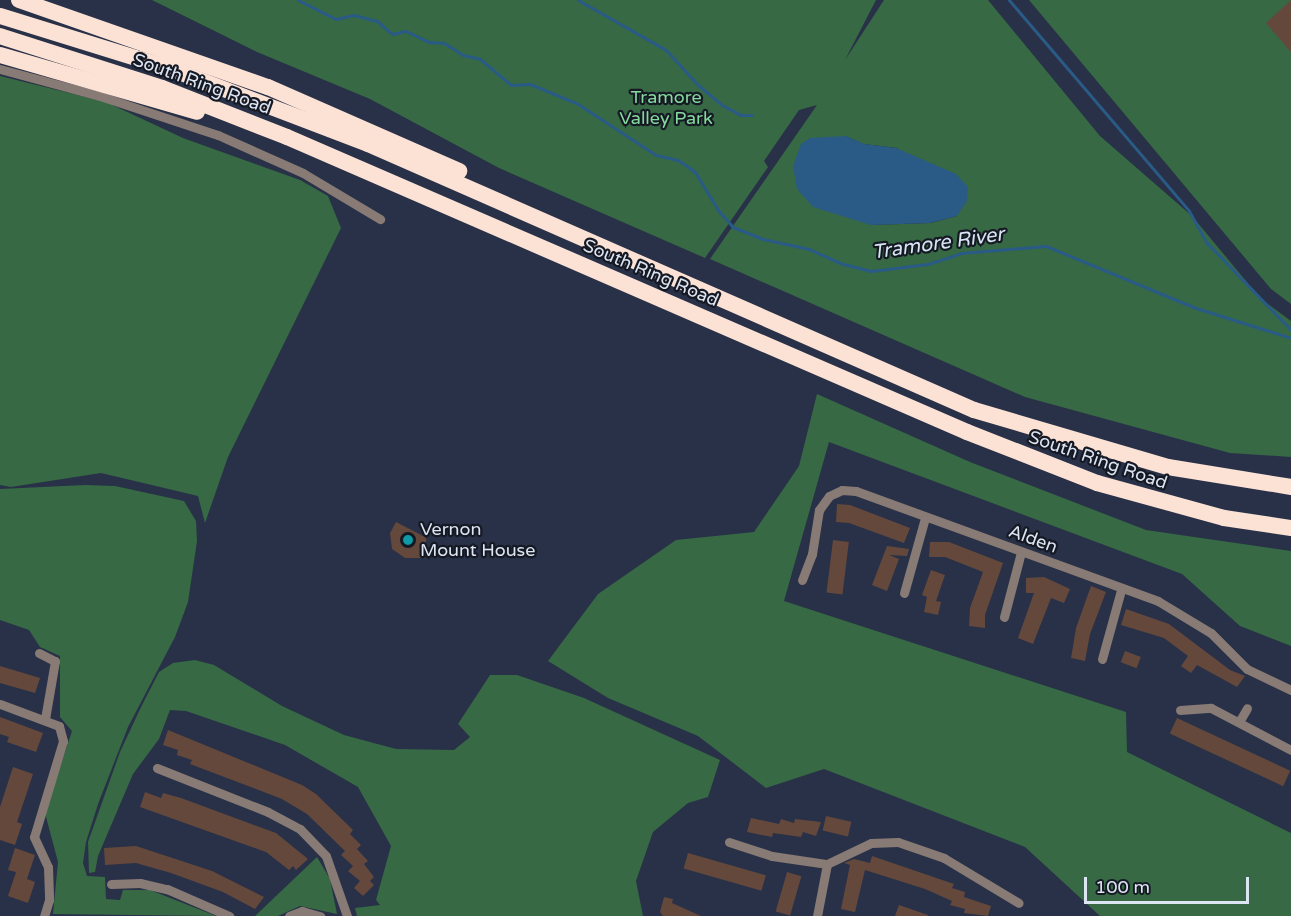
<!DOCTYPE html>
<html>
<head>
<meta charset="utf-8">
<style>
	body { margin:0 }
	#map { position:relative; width:1291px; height:916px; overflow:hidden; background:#283147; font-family:"Varela Round",sans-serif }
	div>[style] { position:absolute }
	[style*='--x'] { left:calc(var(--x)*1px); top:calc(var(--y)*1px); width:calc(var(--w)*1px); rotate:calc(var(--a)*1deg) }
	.green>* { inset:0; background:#366944 }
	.water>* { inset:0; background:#2a5b86 }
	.stream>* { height:3px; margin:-1.5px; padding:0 1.5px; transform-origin:1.5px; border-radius:1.5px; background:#2a5b86 }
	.building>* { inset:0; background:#64483c; transform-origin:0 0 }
	.street>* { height:9px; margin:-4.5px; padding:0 4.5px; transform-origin:4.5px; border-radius:4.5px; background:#887a74 }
	.highway>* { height:16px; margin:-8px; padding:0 8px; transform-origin:8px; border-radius:8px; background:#fce1d5 }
	.dots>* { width:16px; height:16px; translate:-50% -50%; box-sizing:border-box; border:3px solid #151923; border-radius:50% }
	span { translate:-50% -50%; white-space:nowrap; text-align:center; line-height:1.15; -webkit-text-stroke:4.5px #151923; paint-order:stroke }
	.street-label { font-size:18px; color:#dde4f2 }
	.park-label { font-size:18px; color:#85d99c }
	.poi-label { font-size:18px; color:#dde4f2 }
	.left { translate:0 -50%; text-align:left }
	.water-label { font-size:20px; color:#d8e6f4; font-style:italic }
	.scale { position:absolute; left:1084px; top:877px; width:165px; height:27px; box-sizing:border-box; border:3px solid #dde4f2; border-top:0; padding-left:8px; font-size:18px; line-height:21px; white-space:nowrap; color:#dde4f2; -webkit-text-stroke:4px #151923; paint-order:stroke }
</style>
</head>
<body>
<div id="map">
	<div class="green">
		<i style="clip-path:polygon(evenodd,152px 0,876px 0,845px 60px,884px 0,988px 0,1100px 136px,1192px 216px,1261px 299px,1291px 321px,1291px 457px,1230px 453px,1025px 397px,710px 259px,817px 105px,799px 110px,764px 161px,768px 167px,705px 258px,499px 168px,370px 99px,257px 52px,152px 0,846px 136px,863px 144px,897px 148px,957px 216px,931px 223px,871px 225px,846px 136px)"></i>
		<i style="clip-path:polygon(1029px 0,1291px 0,1291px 304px,1271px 289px)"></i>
		<i style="clip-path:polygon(0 76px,106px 102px,183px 138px,300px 180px,328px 196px,341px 228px,228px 457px,205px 523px,198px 496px,101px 473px,11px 487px,0 485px)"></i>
		<i style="clip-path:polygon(817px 394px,970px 462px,1146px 530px,1291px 551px,1291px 646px,1240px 626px,1182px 574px,829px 442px,784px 601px,1126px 712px,1127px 752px,1291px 833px,1291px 916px,1100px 916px,1025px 847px,824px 769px,766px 788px,698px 736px,608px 698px,548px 661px,598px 594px,676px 540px,754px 532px,799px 466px)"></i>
		<i style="clip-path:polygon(85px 485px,115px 486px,184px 501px,196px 521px,197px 541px,188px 602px,175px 637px,128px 727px,98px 804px,86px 842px,83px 863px,87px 876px,105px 877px,106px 899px,120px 900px,123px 890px,150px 890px,216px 916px,53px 914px,58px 862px,45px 813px,72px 731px,60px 717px,60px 656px,40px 647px,29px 630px,0 620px,0 489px)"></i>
		<i style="clip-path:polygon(195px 660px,214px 665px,282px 706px,344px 735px,396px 749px,454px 750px,470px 737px,458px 724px,490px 675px,517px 675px,584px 698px,720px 760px,708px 797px,688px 803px,653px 832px,636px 881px,643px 916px,357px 916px,355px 908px,380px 905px,376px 900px,391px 846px,358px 787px,285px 745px,186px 711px,170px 710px,159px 739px,133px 774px,98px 856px,95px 872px,89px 873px,88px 842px,120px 752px,141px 707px,159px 672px,173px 663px)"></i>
		<i style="clip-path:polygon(317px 857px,330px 879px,337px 914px,300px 906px,278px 916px,255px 916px)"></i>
	</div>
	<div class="water">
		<i style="clip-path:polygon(846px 136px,864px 144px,896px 148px,956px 174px,968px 187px,967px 201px,957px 216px,930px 223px,871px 225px,813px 207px,797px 189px,793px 166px,801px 144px,810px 138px)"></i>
	</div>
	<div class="stream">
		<i style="--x:298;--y:0;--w:42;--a:26.6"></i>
		<i style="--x:336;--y:19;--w:18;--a:-13"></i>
		<i style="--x:354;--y:15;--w:24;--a:15"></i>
		<i style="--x:377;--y:21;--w:20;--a:41"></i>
		<i style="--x:392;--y:34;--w:14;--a:-12"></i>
		<i style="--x:406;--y:31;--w:25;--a:26"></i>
		<i style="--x:429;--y:42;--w:15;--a:4"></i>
		<i style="--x:444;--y:43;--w:22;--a:32"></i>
		<i style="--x:463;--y:55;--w:17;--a:13"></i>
		<i style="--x:480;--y:59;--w:40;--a:40"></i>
		<i style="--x:511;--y:85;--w:19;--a:-3"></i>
		<i style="--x:530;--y:84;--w:52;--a:22.6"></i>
		<i style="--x:578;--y:104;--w:93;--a:33.2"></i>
		<i style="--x:656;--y:155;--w:23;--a:13"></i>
		<i style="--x:678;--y:160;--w:21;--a:35"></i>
		<i style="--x:695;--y:172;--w:44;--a:58.8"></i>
		<i style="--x:718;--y:210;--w:23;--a:49"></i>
		<i style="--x:733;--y:227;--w:32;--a:22"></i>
		<i style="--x:763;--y:239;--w:47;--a:12.3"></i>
		<i style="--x:809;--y:249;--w:37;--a:24"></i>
		<i style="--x:843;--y:264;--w:29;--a:14"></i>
		<i style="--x:871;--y:271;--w:57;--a:-7"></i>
		<i style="--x:928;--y:264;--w:35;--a:-18"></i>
		<i style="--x:961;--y:253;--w:85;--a:-4.7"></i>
		<i style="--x:1046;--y:246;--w:162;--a:22.5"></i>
		<i style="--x:1196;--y:308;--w:100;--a:17.5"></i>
		<i style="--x:578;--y:0;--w:101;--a:29.6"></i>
		<i style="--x:666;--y:50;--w:47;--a:47.6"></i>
		<i style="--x:698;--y:85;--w:31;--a:40"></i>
		<i style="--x:722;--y:105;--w:21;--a:28"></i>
		<i style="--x:741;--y:115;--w:11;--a:0"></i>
		<i style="--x:1009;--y:0;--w:277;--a:49.5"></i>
		<i style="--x:1189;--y:211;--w:37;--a:61"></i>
		<i style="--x:1207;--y:243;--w:121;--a:46"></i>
	</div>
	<div class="building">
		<i style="clip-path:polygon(1291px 0,1291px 52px,1266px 23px)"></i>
		<i style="clip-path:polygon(837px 504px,850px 505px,910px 528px,904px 543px,849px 523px,836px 522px)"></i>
		<i style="clip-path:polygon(396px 522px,427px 538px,421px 558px,405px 558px,392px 549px,390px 533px)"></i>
		<i style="left:833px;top:540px;width:16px;height:53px;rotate:7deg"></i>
		<i style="clip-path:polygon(930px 542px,949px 542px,1003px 563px,985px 615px,985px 628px,969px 626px,970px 608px,983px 572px,945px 557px,929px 557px)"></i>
		<i style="clip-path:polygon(887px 546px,909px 549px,907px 556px,889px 555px,899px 559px,887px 591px,872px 585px)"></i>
		<i style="clip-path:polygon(931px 570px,945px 575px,936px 601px,941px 602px,938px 615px,924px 612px,927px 597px,922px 595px)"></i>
		<i style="clip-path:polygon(1044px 577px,1070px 589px,1064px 603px,1051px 598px,1033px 644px,1018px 638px,1034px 593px,1026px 593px,1026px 578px)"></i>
		<i style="clip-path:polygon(1091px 586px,1106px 592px,1090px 634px,1085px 661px,1071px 658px,1076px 628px)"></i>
		<i style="clip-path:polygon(1126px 609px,1169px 624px,1230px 670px,1245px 676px,1237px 687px,1197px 665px,1191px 673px,1181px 666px,1188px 656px,1164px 638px,1121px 625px)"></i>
		<i style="left:1125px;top:651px;width:17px;height:12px;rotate:21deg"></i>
		<i style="clip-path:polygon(0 666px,40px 678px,35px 693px,0 683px)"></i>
		<i style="clip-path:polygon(0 717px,43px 733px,36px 752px,7px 742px,9px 737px,0 734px)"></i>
		<i style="left:1177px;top:718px;width:125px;height:17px;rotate:25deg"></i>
		<i style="clip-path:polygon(168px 730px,302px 785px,316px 794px,353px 830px,350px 834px,361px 845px,357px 849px,368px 861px,364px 864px,374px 877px,370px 881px,374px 885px,363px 896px,354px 888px,360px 881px,348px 871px,353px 866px,341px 855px,345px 851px,307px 814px,282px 799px,190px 764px,192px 760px,177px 755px,178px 750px,163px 745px)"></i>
		<i style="clip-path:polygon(13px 767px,33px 774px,17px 822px,22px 824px,15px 845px,0 840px,0 807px)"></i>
		<i style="clip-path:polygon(145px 792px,161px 798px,163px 793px,181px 798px,276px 833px,308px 859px,296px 870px,293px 866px,289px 870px,266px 852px,140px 807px)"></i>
		<i style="left:826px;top:816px;width:26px;height:15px;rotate:13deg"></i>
		<i style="clip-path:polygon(751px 818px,779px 824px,781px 819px,794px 823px,795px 819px,821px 822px,816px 836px,803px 832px,801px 837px,773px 833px,772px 837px,747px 832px)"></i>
		<i style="clip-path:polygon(136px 846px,212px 871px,264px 897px,255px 909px,223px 892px,171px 873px,136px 863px,105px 865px,104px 848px)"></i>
		<i style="clip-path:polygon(15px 848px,35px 855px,27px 879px,35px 882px,28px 903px,8px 896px,16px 872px,8px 870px)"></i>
		<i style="left:688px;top:853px;width:81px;height:16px;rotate:16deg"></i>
		<i style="clip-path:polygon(872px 856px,954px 884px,952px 888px,965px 892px,964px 897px,991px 906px,988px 916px,964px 913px,965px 909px,950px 905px,952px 901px,925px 889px,865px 870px,855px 912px,841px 909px,850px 865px,844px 863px,854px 859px,870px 863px)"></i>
		<i style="left:787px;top:872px;width:15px;height:41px;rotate:16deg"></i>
		<i style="clip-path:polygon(664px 897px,673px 899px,672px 903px,701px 916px,663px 916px,660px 912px)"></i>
		<i style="clip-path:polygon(899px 905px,928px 915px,928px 916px,895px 916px)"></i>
	</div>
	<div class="street">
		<i style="--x:0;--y:69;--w:104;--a:15.1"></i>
		<i style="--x:100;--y:96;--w:124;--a:18.3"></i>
		<i style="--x:218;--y:135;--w:93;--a:24.1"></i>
		<i style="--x:303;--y:173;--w:90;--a:30.9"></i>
		<i style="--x:802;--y:580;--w:28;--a:-69"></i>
		<i style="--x:812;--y:554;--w:45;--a:-81"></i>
		<i style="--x:819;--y:510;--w:17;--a:-54"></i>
		<i style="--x:829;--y:496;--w:14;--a:-25"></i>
		<i style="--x:842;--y:490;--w:14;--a:4"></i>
		<i style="--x:856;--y:491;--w:321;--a:20"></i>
		<i style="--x:1158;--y:601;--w:62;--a:31.1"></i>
		<i style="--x:1211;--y:633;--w:51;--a:45"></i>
		<i style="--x:1247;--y:669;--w:49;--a:25.5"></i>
		<i style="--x:904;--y:593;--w:78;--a:-74.4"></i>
		<i style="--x:1004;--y:617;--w:67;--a:-75.3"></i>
		<i style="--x:39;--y:653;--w:18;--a:27"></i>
		<i style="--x:55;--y:661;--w:59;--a:99.8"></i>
		<i style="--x:1102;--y:659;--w:72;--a:-74.6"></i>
		<i style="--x:0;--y:704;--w:63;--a:20.4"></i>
		<i style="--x:59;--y:726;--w:16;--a:75"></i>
		<i style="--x:63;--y:741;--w:100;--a:106.8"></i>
		<i style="--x:34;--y:837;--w:33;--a:65"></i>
		<i style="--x:48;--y:867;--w:33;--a:88"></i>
		<i style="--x:49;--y:900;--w:17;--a:107"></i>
		<i style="--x:1180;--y:710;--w:31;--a:-4"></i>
		<i style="--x:1211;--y:708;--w:90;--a:27.7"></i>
		<i style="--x:1239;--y:722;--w:16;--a:-60"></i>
		<i style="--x:157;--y:768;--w:119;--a:21.6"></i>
		<i style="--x:268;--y:812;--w:36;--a:28"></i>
		<i style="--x:300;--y:829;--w:37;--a:46"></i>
		<i style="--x:326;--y:856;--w:64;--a:70.7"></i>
		<i style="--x:729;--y:842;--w:45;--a:18"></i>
		<i style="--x:772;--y:856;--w:56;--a:8.3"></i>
		<i style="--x:827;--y:864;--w:49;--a:-25.5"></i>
		<i style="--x:871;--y:843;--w:27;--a:-2"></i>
		<i style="--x:898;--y:842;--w:49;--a:19.2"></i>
		<i style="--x:944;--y:858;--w:87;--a:31"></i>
		<i style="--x:111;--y:884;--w:29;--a:-2"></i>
		<i style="--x:140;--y:883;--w:28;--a:13"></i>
		<i style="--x:167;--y:889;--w:68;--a:23.5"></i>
		<i style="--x:289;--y:916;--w:14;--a:-21"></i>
		<i style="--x:302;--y:911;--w:19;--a:16"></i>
		<i style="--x:817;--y:916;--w:53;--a:-79.1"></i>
	</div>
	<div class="highway">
		<i style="--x:19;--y:0;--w:264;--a:19.3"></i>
		<i style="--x:268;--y:87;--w:209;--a:23.7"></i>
		<i style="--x:0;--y:16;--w:179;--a:17.2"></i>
		<i style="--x:171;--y:69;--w:211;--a:20.8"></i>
		<i style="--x:368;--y:144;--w:662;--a:23.7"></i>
		<i style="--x:974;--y:410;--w:202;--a:16.4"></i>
		<i style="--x:1168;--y:467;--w:125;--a:9.2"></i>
		<i style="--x:0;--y:36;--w:170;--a:17.8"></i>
		<i style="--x:162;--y:88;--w:134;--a:21.4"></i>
		<i style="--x:287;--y:137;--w:741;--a:23.45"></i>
		<i style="--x:967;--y:432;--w:140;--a:21.4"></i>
		<i style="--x:1097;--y:483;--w:132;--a:15.4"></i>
		<i style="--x:1224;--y:518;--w:68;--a:8.5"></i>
		<i style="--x:0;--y:55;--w:205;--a:16.1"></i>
	</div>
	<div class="dots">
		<i style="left:408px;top:540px;background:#0f9aa8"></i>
	</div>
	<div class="street-label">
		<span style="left:202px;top:84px;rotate:20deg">South Ring Road</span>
		<span style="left:651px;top:273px;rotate:23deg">South Ring Road</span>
		<span style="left:1098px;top:460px;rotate:19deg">South Ring Road</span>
		<span style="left:1033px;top:539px;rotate:20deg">Alden</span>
	</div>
	<div class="park-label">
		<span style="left:666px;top:108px">Tramore<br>Valley Park</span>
	</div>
	<div class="poi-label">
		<span class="left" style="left:420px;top:540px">Vernon<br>Mount House</span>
	</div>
	<div class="water-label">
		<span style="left:938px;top:244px;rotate:-8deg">Tramore River</span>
	</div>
	<div class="scale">100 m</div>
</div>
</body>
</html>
